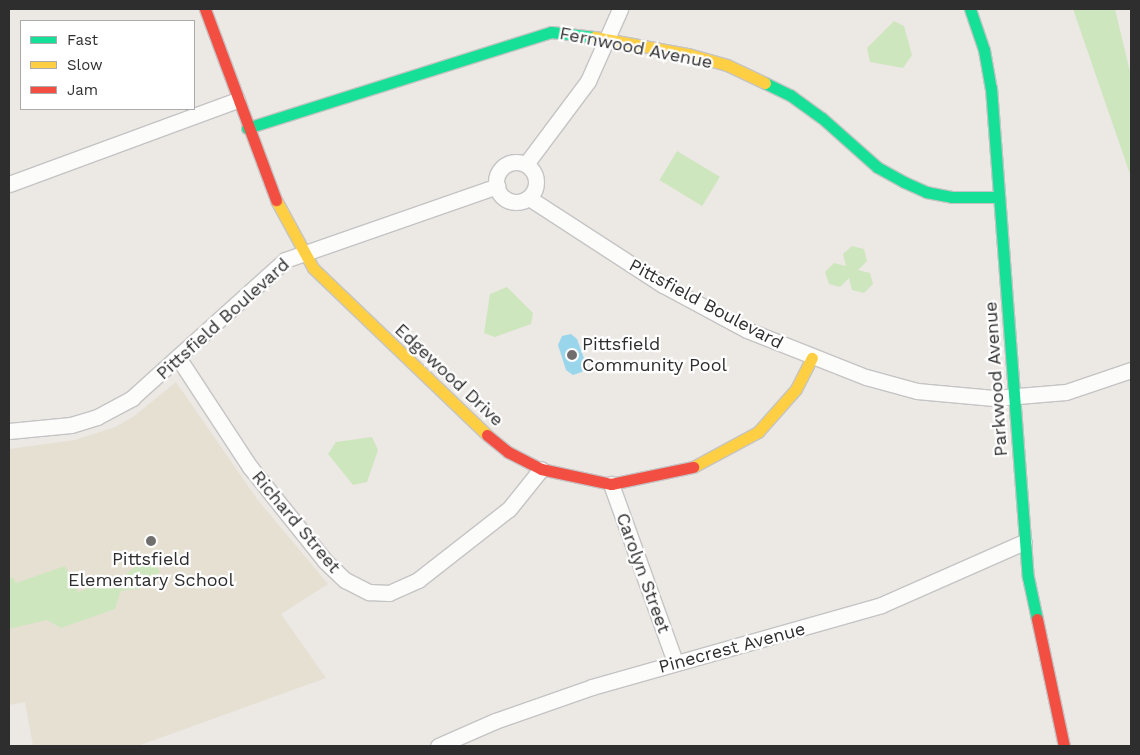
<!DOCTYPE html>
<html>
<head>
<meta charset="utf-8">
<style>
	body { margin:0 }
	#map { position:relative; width:1140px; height:755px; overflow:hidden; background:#ece8e4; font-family:"Work Sans",sans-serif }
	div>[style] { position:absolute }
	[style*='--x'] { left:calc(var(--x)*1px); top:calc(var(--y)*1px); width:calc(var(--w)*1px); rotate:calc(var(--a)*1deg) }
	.education>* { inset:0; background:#e6e0d3 }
	.green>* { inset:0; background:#cee6be; transform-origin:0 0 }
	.water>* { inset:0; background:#99d6ec }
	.roads { filter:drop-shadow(1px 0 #c5c4c5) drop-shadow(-1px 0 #c5c4c5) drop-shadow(0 1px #c5c4c5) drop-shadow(0 -1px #c5c4c5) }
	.street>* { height:15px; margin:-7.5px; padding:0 7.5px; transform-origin:7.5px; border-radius:7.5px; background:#fcfcfb }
	.street>.ring { margin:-7.5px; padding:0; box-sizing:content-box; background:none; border:15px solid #fcfcfb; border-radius:50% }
	.fast>* { height:11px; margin:-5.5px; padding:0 5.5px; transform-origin:5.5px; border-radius:5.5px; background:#16e098 }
	.slow>* { height:11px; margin:-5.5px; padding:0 5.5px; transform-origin:5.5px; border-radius:5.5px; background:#ffcf43 }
	.jam>* { height:11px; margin:-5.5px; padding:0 5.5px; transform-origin:5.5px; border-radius:5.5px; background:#f24e42 }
	.dots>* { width:14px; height:14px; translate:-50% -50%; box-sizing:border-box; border:2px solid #fff; border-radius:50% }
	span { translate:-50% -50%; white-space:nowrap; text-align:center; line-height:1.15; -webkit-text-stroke:4.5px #fff; paint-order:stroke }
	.street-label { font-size:18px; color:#2e2e2e }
	.poi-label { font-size:18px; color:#2e2e2e }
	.left { translate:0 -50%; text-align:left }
	.frame { position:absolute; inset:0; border:10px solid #2e2e2e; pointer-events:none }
	.legend { position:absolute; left:20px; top:20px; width:175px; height:90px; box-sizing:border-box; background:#fff; border:1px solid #ababab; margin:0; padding:6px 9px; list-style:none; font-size:15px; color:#2e2e2e }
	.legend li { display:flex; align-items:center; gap:10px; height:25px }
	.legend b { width:25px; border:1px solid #ababab }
</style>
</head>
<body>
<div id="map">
	<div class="education">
		<i style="clip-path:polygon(176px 382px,257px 499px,328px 584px,281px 614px,326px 678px,138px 746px,33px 746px,25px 702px,9px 705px,9px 449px,75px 440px,115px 427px,133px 417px)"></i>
	</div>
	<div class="green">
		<i style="clip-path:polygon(1073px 9px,1115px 9px,1131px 76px,1131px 177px)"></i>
		<i style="clip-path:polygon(894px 21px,904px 26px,912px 55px,903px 68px,870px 62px,867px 48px)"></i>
		<i style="left:677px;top:151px;width:50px;height:34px;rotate:31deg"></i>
		<i style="clip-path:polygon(852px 246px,864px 249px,867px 261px,858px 270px,870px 273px,873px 284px,864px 293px,852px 290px,849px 278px,840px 287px,829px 284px,825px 272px,834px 263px,846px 266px,843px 254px)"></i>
		<i style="clip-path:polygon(507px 287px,533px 313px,531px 324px,495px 337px,484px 333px,490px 294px)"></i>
		<i style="clip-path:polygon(372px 437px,378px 450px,367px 482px,353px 485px,328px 454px,336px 442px)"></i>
		<i style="clip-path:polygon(151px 555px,160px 572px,142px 588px,121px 591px,115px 609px,61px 628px,47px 620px,9px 629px,9px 579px,13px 577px,16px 583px,65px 566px,78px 592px,123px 576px)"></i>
	</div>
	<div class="water">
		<i style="clip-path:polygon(571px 334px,577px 339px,586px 364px,582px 372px,573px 375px,566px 370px,558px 345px,562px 336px)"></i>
	</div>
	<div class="roads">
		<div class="street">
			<i class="ring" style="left:496px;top:162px;width:25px;height:25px"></i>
			<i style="--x:526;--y:164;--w:104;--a:-53.2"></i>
			<i style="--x:588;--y:81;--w:79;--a:-66"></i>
			<i style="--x:9;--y:184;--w:243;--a:-20.2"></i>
			<i style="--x:529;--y:198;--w:160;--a:33"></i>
			<i style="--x:663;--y:285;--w:95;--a:28.2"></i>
			<i style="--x:747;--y:330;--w:128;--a:21.6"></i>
			<i style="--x:866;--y:377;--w:53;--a:15.4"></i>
			<i style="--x:917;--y:391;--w:77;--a:5.2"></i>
			<i style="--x:994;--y:398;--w:72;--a:-4.8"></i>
			<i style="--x:1066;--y:392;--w:69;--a:-18.7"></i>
			<i style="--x:179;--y:359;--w:129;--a:56.7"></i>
			<i style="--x:250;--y:467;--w:120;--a:51.4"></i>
			<i style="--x:325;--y:561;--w:28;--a:44"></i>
			<i style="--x:345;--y:580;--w:27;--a:27"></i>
			<i style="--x:369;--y:592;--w:20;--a:3"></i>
			<i style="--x:389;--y:593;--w:32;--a:-24"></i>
			<i style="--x:418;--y:580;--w:115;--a:-38"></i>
			<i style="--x:509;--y:509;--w:51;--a:-51.3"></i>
			<i style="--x:9;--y:431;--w:62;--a:-5.5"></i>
			<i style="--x:71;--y:425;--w:27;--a:-17"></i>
			<i style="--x:97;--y:417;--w:40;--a:-28"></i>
			<i style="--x:132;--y:398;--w:206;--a:-42"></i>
			<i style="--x:285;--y:260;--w:225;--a:-19.2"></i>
			<i style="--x:611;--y:484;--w:189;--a:70.2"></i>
			<i style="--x:438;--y:746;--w:62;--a:-23.7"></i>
			<i style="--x:495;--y:721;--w:103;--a:-19.3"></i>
			<i style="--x:592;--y:687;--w:300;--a:-15.8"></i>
			<i style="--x:881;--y:605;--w:156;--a:-23.8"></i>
		</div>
		<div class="fast">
			<i style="--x:970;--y:9;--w:43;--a:71.1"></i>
			<i style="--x:984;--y:50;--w:39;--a:80"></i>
			<i style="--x:991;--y:88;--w:490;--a:85.7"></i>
			<i style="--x:1028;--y:577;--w:43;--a:77.9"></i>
			<i style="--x:765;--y:83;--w:28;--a:26"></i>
			<i style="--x:790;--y:95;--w:39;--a:36"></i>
			<i style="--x:822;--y:118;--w:74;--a:41.7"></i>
			<i style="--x:877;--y:167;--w:31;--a:29"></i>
			<i style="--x:904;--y:182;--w:24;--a:24"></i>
			<i style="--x:926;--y:192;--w:26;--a:11"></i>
			<i style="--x:952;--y:197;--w:47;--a:0"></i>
			<i style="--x:247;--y:128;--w:319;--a:-17.5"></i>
			<i style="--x:551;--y:32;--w:43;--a:6.6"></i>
		</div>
		<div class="slow">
			<i style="--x:594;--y:37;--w:96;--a:10.3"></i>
			<i style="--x:688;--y:54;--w:41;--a:15.8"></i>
			<i style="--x:727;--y:65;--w:42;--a:25.3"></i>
			<i style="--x:276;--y:200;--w:77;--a:61.4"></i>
			<i style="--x:313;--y:268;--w:241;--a:43.8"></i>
			<i style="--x:693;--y:467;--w:74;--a:-28.3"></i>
			<i style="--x:758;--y:432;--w:57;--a:-48.5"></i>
			<i style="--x:796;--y:389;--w:35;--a:-63"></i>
		</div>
		<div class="jam">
			<i style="--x:205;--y:9;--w:204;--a:69.6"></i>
			<i style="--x:487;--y:435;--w:27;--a:39"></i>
			<i style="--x:508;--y:452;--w:37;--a:27"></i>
			<i style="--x:541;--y:469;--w:72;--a:12.1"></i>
			<i style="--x:611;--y:484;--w:84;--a:-11.7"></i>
			<i style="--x:1037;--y:619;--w:130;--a:78"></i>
		</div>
	</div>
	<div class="dots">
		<i style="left:572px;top:355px;background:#706f6e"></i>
		<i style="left:151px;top:541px;background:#706f6e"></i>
	</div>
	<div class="street-label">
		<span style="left:636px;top:48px;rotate:11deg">Fernwood Avenue</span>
		<span style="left:706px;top:304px;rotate:28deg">Pittsfield Boulevard</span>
		<span style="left:223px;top:319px;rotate:-42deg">Pittsfield Boulevard</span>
		<span style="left:449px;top:375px;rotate:43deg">Edgewood Drive</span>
		<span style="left:996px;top:379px;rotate:-94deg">Parkwood Avenue</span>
		<span style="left:296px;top:522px;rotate:50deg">Richard Street</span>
		<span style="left:643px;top:573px;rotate:70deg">Carolyn Street</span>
		<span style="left:732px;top:648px;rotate:-15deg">Pinecrest Avenue</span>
	</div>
	<div class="poi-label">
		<span class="left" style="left:582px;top:355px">Pittsfield<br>Community Pool</span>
		<span style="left:151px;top:570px">Pittsfield<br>Elementary School</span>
	</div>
	<div class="frame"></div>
	<ul class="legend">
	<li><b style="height:6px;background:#16e098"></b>Fast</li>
	<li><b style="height:6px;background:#ffcf43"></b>Slow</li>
	<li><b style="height:6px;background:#f24e42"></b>Jam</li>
	</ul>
</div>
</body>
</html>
